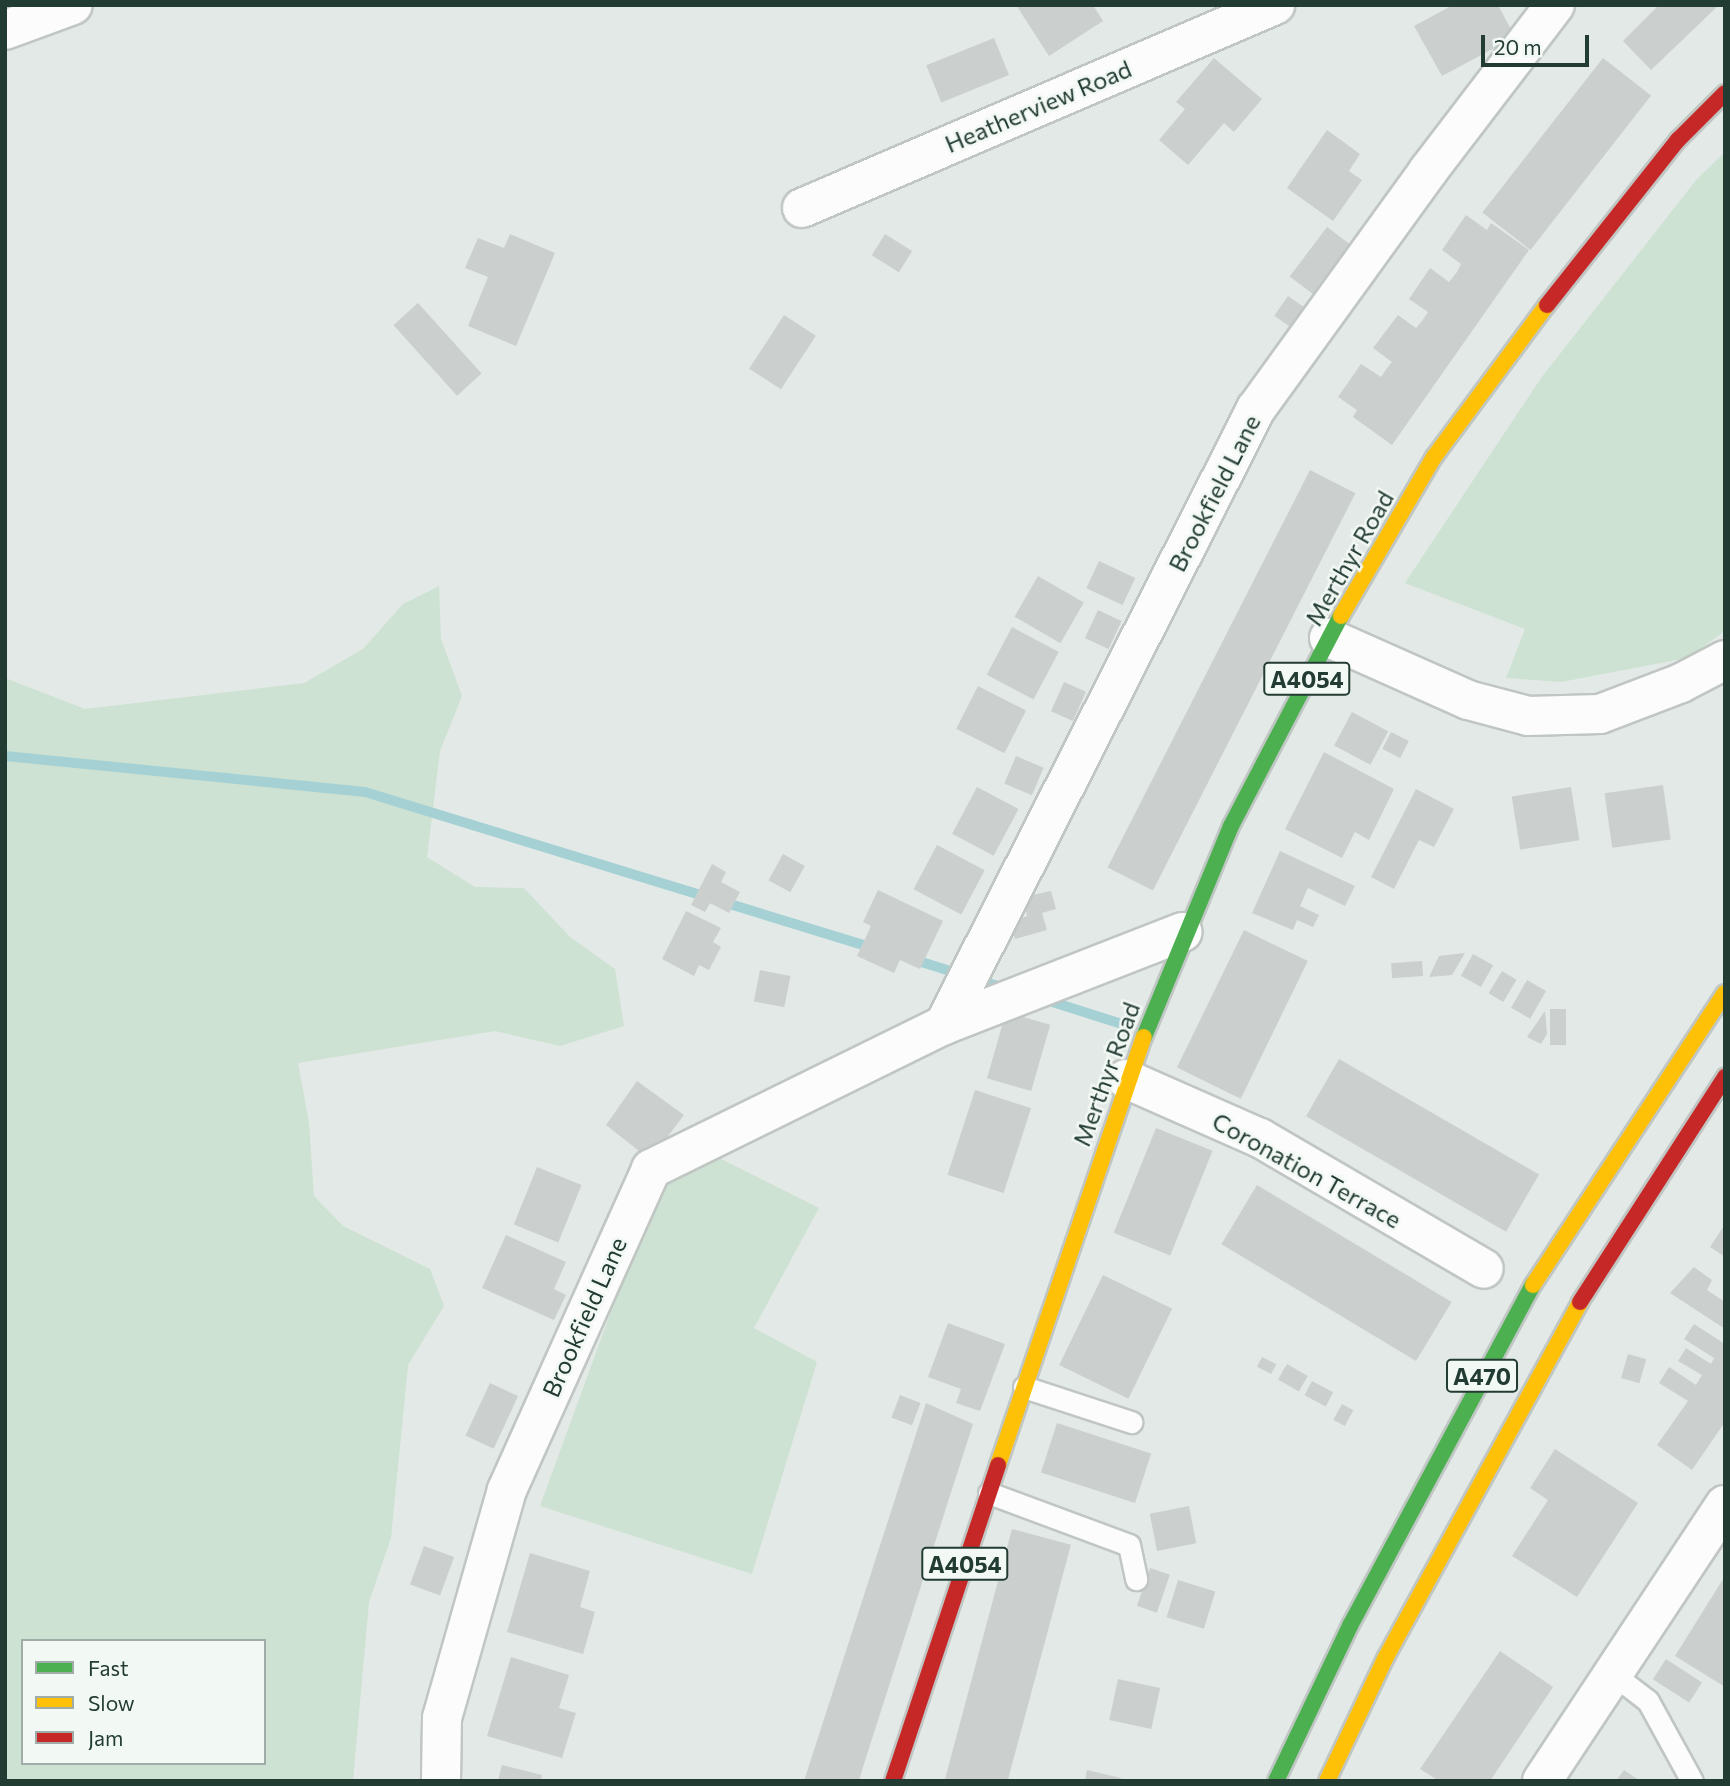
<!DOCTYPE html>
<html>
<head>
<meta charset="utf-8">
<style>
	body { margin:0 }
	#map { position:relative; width:1730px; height:1786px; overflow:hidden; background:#e3e9e6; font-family:Commissioner,sans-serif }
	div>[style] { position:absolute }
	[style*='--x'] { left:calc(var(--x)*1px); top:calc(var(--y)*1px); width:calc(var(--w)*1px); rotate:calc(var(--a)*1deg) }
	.green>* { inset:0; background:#cde2d2 }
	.stream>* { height:10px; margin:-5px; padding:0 5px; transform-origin:5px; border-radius:5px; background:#a5d1d5 }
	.building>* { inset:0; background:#cbd0ce; transform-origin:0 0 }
	.roads { filter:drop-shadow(2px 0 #c0c6c3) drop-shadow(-2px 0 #c0c6c3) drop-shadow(0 2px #c0c6c3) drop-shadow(0 -2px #c0c6c3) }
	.lane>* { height:21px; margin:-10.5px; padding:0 10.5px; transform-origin:10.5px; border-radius:10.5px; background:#fbfcfb }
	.street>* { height:38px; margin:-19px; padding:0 19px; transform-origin:19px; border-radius:19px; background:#fbfcfb }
	.fast>* { height:16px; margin:-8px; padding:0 8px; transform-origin:8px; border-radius:8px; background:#4caf50 }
	.slow>* { height:16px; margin:-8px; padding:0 8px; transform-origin:8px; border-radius:8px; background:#ffc107 }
	.jam>* { height:16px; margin:-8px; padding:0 8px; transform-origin:8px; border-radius:8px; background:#c62828 }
	span { translate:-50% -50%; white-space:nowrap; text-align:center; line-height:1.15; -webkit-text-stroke:5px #f2f8f4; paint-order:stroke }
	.shield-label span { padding:2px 5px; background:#f2f8f4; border:2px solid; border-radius:5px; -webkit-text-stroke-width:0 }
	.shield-label { font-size:23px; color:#223b33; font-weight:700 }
	.street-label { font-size:24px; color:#223b33 }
	.frame { position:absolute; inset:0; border:7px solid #223b33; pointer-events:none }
	.legend { position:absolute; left:21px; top:1639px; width:245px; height:126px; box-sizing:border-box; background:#f2f8f4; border:2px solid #9faca7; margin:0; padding:9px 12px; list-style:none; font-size:21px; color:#223b33 }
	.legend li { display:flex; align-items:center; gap:14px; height:35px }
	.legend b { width:35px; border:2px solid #9faca7 }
	.scale { position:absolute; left:1481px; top:35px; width:108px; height:32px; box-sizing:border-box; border:4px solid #223b33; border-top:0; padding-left:9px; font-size:21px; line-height:24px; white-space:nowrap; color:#223b33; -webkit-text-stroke:5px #f2f8f4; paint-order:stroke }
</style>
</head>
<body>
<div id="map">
	<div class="green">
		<i style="clip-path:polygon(1725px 152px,1725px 631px,1687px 658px,1561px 682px,1506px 678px,1525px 629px,1405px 583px,1541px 378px,1697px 179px)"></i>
		<i style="clip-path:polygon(evenodd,439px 586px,441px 639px,462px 696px,440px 751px,427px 857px,475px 887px,524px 888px,570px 937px,615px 969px,624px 1026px,560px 1046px,495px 1031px,298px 1063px,309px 1123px,314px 1196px,343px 1226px,430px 1269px,444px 1306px,408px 1365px,391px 1538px,369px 1602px,353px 1781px,5px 1781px,5px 678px,85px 709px,304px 683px,363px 649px,403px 604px,439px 586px,23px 1641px,264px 1641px,264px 1763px,23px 1763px,23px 1641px)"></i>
		<i style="clip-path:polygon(705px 1151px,819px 1208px,754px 1328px,817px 1362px,752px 1574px,540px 1506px,658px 1183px)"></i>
	</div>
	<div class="stream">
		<i style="--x:5;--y:756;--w:362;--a:5.7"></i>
		<i style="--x:365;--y:792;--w:531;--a:17.07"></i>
		<i style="--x:912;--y:959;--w:100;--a:17.5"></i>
		<i style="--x:1043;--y:999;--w:86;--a:17.6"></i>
	</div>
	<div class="building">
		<i style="clip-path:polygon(1016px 5px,1093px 5px,1103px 21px,1049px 56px)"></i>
		<i style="clip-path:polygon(1453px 5px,1498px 5px,1515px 37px,1442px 76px,1414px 26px)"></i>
		<i style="clip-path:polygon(1659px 5px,1719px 5px,1651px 70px,1623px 41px)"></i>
		<i style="left:994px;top:38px;width:40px;height:73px;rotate:68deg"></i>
		<i style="clip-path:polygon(1214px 58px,1262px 99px,1234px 132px,1224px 123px,1188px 165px,1159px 140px,1185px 109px,1176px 102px)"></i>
		<i style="left:1603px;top:58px;width:61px;height:196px;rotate:38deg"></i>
		<i style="clip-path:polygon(1327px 130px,1360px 154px,1349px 171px,1362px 180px,1333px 221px,1287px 188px)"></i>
		<i style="clip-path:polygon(1466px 215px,1487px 230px,1491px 223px,1529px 250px,1392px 445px,1353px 417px,1357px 410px,1338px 397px,1361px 364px,1381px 377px,1387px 368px,1392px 362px,1373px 348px,1398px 315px,1416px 328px,1422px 321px,1428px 312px,1409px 299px,1430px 268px,1449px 282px,1457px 272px,1461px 264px,1442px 250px)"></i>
		<i style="left:1327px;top:227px;width:35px;height:62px;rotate:37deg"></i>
		<i style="clip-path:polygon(510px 234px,555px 253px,516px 346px,468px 326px,488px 277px,465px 268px,478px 238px,504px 248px)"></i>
		<i style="left:885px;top:234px;width:32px;height:25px;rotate:32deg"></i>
		<i style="left:1288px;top:296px;width:21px;height:24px;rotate:35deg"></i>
		<i style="left:418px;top:303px;width:95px;height:33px;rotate:48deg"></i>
		<i style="left:784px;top:315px;width:38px;height:64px;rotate:33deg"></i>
		<i style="left:1310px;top:470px;width:51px;height:446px;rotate:27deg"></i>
		<i style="left:1099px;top:561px;width:40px;height:30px;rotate:25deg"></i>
		<i style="left:1038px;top:576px;width:53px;height:47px;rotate:30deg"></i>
		<i style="left:1098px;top:610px;width:26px;height:31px;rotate:25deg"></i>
		<i style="left:1012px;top:627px;width:53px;height:54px;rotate:28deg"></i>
		<i style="left:1064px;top:682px;width:24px;height:32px;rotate:24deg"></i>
		<i style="left:978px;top:686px;width:54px;height:48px;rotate:27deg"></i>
		<i style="left:1352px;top:712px;width:41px;height:38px;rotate:28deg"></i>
		<i style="left:1391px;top:732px;width:20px;height:19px;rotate:27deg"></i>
		<i style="clip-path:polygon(1324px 752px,1394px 789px,1369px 840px,1355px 832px,1342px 858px,1285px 829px)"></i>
		<i style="left:1016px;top:756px;width:30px;height:30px;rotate:23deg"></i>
		<i style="left:1663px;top:785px;width:55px;height:59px;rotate:82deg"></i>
		<i style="left:977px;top:787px;width:47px;height:53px;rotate:28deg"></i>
		<i style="left:1571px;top:787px;width:54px;height:60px;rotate:81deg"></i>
		<i style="clip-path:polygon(1416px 789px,1454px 809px,1434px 847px,1419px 840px,1394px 889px,1371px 877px)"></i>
		<i style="left:937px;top:845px;width:54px;height:50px;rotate:28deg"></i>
		<i style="clip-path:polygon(1280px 851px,1355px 886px,1345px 906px,1308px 888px,1300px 906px,1319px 915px,1313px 927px,1297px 920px,1293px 930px,1252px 913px)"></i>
		<i style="left:783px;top:854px;width:25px;height:30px;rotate:29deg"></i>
		<i style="clip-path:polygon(712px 864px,726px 872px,721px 882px,740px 892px,729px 913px,710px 903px,705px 912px,691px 905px)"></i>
		<i style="clip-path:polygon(878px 890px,943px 921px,920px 969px,900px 960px,894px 973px,857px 956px,871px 926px,863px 922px)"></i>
		<i style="clip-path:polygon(1051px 891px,1056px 909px,1042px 913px,1047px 930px,1015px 939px,1010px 922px,1027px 916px,1023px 897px)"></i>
		<i style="clip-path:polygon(686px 911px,721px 928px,713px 942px,721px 947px,709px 970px,699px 965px,694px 976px,662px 959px)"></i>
		<i style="left:1244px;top:930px;width:71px;height:153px;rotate:26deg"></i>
		<i style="clip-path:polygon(1465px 953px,1452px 975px,1429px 977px,1439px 956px)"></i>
		<i style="left:1473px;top:954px;width:23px;height:25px;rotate:29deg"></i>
		<i style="left:1422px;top:961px;width:15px;height:31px;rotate:86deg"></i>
		<i style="left:760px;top:970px;width:31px;height:32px;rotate:11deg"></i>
		<i style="left:1502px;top:971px;width:17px;height:26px;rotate:31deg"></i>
		<i style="left:1527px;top:980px;width:22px;height:32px;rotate:30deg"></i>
		<i style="left:1550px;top:1009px;width:16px;height:36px"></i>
		<i style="clip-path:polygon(1545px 1011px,1547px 1034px,1541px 1044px,1527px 1037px)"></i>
		<i style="left:1006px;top:1012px;width:46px;height:69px;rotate:16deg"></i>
		<i style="left:1339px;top:1059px;width:231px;height:66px;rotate:30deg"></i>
		<i style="clip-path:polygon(637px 1081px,684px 1115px,641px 1172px,630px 1164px,639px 1151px,606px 1125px)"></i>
		<i style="left:975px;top:1090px;width:59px;height:89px;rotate:18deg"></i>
		<i style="left:1156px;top:1128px;width:61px;height:113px;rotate:22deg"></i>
		<i style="left:537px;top:1167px;width:48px;height:62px;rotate:22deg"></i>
		<i style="left:1257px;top:1185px;width:227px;height:69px;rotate:31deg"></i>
		<i style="clip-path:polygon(1725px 1224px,1725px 1257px,1710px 1247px)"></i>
		<i style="clip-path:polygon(506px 1235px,566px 1262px,554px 1289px,566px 1295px,554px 1320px,482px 1288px)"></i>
		<i style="clip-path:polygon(1694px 1267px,1712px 1280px,1707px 1290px,1725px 1302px,1725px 1329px,1670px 1293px)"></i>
		<i style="left:1103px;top:1275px;width:77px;height:100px;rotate:26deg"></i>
		<i style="clip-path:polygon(948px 1323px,1005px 1344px,980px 1411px,956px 1403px,961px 1389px,928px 1377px)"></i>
		<i style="clip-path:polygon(1694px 1324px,1725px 1344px,1725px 1422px,1692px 1470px,1657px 1445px,1688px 1401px,1659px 1383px,1669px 1367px,1696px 1385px,1702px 1375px,1678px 1361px,1686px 1348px,1711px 1364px,1714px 1358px,1684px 1339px)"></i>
		<i style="left:1628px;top:1354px;width:19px;height:25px;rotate:16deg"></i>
		<i style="left:1262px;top:1357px;width:16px;height:11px;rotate:27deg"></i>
		<i style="left:1287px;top:1364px;width:24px;height:18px;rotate:30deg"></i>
		<i style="left:1312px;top:1381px;width:24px;height:16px;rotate:28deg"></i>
		<i style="left:490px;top:1383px;width:31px;height:58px;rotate:25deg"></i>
		<i style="left:900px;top:1395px;width:22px;height:24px;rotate:21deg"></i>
		<i style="clip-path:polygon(926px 1403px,973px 1424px,863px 1767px,859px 1781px,804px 1781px)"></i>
		<i style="left:1342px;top:1404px;width:13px;height:18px;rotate:29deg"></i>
		<i style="left:1057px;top:1423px;width:99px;height:52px;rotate:18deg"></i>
		<i style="clip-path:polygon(1555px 1449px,1638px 1503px,1577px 1597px,1512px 1556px,1548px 1500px,1530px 1488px)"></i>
		<i style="left:1189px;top:1506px;width:38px;height:40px;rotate:79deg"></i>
		<i style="left:1012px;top:1529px;width:61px;height:265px;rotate:15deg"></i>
		<i style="left:424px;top:1546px;width:32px;height:41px;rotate:20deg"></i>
		<i style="clip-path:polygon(530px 1553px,590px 1571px,580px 1607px,595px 1612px,583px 1654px,507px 1632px)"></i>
		<i style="left:1150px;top:1568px;width:21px;height:40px;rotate:19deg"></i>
		<i style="clip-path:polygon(1725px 1576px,1725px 1687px,1675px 1656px)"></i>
		<i style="left:1178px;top:1580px;width:39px;height:39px;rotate:17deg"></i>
		<i style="clip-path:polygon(1500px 1651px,1553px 1687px,1490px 1781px,1439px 1781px,1420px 1769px)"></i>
		<i style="clip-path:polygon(511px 1657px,569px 1675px,559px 1708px,576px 1713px,562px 1758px,487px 1736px)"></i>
		<i style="left:1666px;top:1659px;width:43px;height:24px;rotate:33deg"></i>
		<i style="left:1118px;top:1679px;width:43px;height:42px;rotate:12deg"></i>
		<i style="clip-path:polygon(502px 1765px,542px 1775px,541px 1781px,498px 1781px)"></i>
		<i style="clip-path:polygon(1087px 1770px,1121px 1778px,1120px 1781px,1085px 1781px)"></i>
		<i style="clip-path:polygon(1624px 1770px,1640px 1781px,1616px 1781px)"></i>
	</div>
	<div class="roads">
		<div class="lane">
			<i style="--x:1024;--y:1387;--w:113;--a:18.1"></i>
			<i style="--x:989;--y:1493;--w:149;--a:20.4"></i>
			<i style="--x:1129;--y:1545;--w:35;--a:78"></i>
			<i style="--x:1613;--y:1674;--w:44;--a:37.6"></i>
			<i style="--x:1648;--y:1701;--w:91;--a:61.2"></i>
		</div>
		<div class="street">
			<i style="--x:5;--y:30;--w:72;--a:-20.2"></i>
			<i style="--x:802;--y:208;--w:515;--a:-23.23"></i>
			<i style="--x:1329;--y:638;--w:152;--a:24"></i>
			<i style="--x:1468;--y:700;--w:62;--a:14.9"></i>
			<i style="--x:1528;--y:716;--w:72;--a:-1.6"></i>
			<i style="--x:1600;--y:714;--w:87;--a:-20.9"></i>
			<i style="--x:1681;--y:683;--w:50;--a:-27.6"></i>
			<i style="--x:944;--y:1025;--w:691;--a:-63.14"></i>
			<i style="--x:1256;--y:409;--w:294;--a:-54.1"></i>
			<i style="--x:1428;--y:171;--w:209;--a:-52.6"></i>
			<i style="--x:1126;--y:1079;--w:146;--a:23.8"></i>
			<i style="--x:1260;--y:1138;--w:259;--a:30.3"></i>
			<i style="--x:441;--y:1781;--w:63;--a:-89.1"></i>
			<i style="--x:442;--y:1718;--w:237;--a:-74.1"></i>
			<i style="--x:507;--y:1490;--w:352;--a:-65.8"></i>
			<i style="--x:651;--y:1169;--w:326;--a:-26.2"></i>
			<i style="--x:944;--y:1025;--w:256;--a:-21.3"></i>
			<i style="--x:1542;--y:1781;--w:331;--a:-56.5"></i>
		</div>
		<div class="fast">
			<i style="--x:1144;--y:1037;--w:228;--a:-67.6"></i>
			<i style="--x:1231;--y:826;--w:237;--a:-62.4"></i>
			<i style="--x:1276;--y:1781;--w:174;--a:-64.5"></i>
			<i style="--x:1351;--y:1624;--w:385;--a:-61.8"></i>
		</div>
		<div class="slow">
			<i style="--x:1341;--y:616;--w:184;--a:-59.7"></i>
			<i style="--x:1434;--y:457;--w:189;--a:-53.4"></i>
			<i style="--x:1533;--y:1285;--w:349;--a:-56.7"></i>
			<i style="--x:998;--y:1465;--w:452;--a:-71.2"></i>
			<i style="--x:1327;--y:1781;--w:137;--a:-64.6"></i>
			<i style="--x:1386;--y:1657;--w:405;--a:-61.3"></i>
		</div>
		<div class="jam">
			<i style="--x:1547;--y:305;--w:211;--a:-51.6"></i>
			<i style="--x:1678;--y:140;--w:66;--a:-45"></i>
			<i style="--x:1580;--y:1302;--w:268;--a:-57.2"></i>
			<i style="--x:893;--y:1781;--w:333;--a:-71.6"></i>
		</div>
	</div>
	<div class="shield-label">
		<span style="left:1307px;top:679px">A4054</span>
		<span style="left:1482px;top:1376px">A470</span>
		<span style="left:965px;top:1564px">A4054</span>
	</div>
	<div class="street-label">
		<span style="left:1038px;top:106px;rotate:-23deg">Heatherview Road</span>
		<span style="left:1214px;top:493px;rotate:-63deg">Brookfield Lane</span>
		<span style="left:1349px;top:558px;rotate:-60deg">Merthyr Road</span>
		<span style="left:1106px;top:1074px;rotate:-70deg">Merthyr Road</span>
		<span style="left:1307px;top:1170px;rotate:29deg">Coronation Terrace</span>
		<span style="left:584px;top:1317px;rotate:-66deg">Brookfield Lane</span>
	</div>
	<div class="frame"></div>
	<ul class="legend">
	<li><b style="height:9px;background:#4caf50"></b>Fast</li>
	<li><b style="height:9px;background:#ffc107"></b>Slow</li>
	<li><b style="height:9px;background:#c62828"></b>Jam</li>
	</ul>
	<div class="scale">20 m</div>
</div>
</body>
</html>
